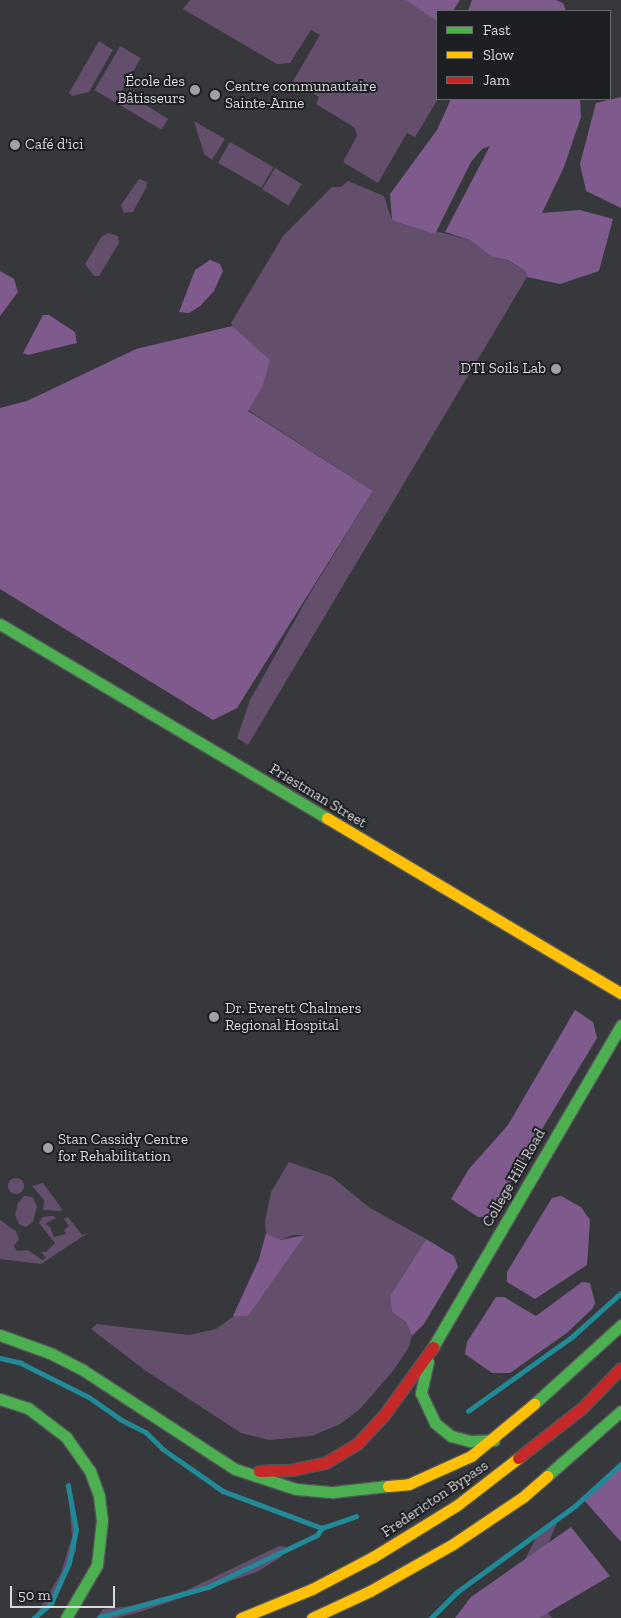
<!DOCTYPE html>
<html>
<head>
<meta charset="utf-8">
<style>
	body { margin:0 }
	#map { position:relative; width:621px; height:1618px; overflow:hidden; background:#36383c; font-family:"Zilla Slab",serif }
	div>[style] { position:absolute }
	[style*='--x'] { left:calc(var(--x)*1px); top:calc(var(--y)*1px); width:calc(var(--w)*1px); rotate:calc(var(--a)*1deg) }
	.green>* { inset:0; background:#634e6b; transform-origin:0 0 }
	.round { border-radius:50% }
	.forest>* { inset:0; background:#7f5a8c }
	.stream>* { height:4.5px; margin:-2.25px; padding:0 2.25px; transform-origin:2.25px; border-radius:2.25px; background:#218a99 }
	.roads { filter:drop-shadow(1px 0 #535558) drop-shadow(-1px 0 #535558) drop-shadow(0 1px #535558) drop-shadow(0 -1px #535558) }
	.fast>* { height:11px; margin:-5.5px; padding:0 5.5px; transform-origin:5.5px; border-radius:5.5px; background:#4caf50 }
	.slow>* { height:11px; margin:-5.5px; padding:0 5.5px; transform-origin:5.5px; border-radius:5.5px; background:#ffc107 }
	.jam>* { height:11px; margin:-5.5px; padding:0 5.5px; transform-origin:5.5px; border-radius:5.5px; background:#c62828 }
	.dots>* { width:14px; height:14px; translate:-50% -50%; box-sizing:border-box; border:2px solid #1d1f22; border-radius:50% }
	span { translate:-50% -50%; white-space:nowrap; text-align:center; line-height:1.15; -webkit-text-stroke:4px #1d1f22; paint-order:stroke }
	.poi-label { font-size:15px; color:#d7d9dd }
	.right { translate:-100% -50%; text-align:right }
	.left { translate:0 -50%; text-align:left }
	.street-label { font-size:15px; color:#d7d9dd }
	.legend { position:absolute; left:436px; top:10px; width:175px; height:90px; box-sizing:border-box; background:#1d1f22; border:1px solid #67696d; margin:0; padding:6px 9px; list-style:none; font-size:15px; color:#d7d9dd }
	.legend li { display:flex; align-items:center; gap:10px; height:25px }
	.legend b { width:25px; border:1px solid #67696d }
	.scale { position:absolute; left:10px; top:1586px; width:105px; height:22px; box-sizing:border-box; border:2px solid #d7d9dd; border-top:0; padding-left:6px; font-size:15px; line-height:18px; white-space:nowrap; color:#d7d9dd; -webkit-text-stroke:4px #1d1f22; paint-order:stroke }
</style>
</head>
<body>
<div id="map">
	<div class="green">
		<i style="clip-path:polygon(190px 0,405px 0,437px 21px,438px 99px,415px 137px,407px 133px,378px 183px,343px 162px,357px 136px,355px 128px,316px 104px,319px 97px,293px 81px,320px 35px,311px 30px,290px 63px,277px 64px,183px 9px)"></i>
		<i style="clip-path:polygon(99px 41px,113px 50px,89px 92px,72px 96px,69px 93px)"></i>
		<i style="left:120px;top:46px;width:24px;height:51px;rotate:30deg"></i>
		<i style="left:127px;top:94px;width:48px;height:13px;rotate:31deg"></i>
		<i style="clip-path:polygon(194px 121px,225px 139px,212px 160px,204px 154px)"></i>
		<i style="left:230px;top:142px;width:50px;height:24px;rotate:30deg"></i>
		<i style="left:275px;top:168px;width:31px;height:25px;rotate:31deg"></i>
		<i style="clip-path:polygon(139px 179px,147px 182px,146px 188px,133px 212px,124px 213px,121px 205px)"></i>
		<i style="clip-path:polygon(348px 181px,384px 196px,392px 220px,470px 240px,492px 257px,507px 260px,525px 271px,527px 277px,248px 745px,237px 738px,250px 700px,309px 595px,373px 491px,248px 410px,262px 388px,231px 323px,283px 236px,332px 187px,341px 187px)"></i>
		<i style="clip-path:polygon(109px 233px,118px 236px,119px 243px,99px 276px,94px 276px,85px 264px,102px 236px)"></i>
		<i style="clip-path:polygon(289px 1162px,332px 1177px,370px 1208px,426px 1239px,390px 1296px,392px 1312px,406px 1322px,412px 1336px,409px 1347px,393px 1371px,360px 1409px,340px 1424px,312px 1436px,269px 1440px,241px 1433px,146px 1371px,91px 1329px,97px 1324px,189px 1335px,216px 1329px,234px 1316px,305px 1235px,293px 1235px,281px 1240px,266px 1233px,265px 1221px,271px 1192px)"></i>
		<i class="round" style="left:8px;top:1178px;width:16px;height:16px"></i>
		<i style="clip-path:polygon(43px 1183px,62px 1209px,61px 1211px,43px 1210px,44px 1200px,32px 1186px)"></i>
		<i style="clip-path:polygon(24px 1196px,33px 1197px,37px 1207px,33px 1222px,26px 1227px,19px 1224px,15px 1215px,18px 1203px)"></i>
		<i style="clip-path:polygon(53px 1216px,56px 1218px,45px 1224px,50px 1227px,54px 1237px,66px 1234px,64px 1230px,69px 1226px,64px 1219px,68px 1217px,82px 1235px,88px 1233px,41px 1264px,0 1259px,0 1220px,16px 1231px,19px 1239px,14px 1246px,17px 1251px,28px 1250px,42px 1260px,46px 1258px,41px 1252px,46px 1252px,55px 1243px,39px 1223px,42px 1217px)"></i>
		<i style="clip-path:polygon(68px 1486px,74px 1507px,76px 1551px,51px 1603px,36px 1615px,61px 1573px,72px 1537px)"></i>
		<i style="clip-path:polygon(559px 1518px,542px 1558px,543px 1606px,552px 1618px,520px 1618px,520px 1569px,539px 1532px)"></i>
		<i style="clip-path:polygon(279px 1546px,287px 1547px,281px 1557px,257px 1572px,140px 1612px,116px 1618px,96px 1618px,103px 1609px,131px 1606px,185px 1591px)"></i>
	</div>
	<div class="forest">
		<i style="clip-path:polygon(405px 0,460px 0,453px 11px,437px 11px,437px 21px)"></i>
		<i style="clip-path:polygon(472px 0,556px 0,563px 3px,566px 11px,468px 11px)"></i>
		<i style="clip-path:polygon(621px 97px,621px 208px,586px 191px,580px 164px,596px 103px)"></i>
		<i style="clip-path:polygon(451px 99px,580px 99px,581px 117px,564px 167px,542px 213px,580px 210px,613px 219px,599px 271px,560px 284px,527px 277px,525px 271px,508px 260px,492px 257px,470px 240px,445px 232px,490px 146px,482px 149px,471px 162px,435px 234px,392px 220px,390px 194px,437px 130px)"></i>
		<i style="clip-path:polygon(210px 260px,220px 264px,223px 271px,214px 291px,200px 306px,189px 313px,179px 312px,195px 270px)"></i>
		<i style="clip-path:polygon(0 271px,14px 279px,18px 292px,0 316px)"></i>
		<i style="clip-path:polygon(43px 315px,49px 315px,75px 332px,77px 343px,28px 355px,23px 353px)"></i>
		<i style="clip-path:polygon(232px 326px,270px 360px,262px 388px,248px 411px,373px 491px,237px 708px,213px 720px,0 589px,0 408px,27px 401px,136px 349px)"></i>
		<i style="clip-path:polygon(575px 1010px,593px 1022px,597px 1038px,489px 1217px,478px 1217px,451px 1199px,469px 1169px,508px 1125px)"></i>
		<i style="clip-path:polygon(561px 1196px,581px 1207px,590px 1220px,587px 1265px,535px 1299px,507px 1282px,507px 1272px,552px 1198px)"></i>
		<i style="clip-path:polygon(266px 1233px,281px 1240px,305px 1235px,248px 1316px,233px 1316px,259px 1259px)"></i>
		<i style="clip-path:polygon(426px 1239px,454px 1256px,458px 1267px,424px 1324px,412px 1336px,406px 1322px,392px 1312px,390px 1296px)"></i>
		<i style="clip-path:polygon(582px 1282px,590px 1283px,595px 1303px,593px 1308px,568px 1332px,510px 1373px,492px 1373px,465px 1354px,467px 1342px,496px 1297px,504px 1297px,536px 1316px)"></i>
		<i style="clip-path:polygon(621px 1464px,621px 1542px,583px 1499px)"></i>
		<i style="clip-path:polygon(571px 1527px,610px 1576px,539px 1618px,455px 1618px,471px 1597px)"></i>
	</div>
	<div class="stream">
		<i style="--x:0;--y:1358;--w:22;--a:13"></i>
		<i style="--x:21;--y:1363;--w:76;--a:26.6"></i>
		<i style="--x:89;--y:1397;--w:38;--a:35"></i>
		<i style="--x:120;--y:1419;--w:29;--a:27"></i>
		<i style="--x:146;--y:1432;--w:24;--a:45"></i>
		<i style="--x:163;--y:1449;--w:73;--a:35"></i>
		<i style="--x:223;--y:1491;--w:106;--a:20.5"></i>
		<i style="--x:468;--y:1411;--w:129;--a:-35.5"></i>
		<i style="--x:573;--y:1336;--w:64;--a:-41.9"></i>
		<i style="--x:100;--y:1617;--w:112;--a:-15.5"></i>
		<i style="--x:208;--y:1587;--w:121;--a:-25.5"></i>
		<i style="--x:317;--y:1535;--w:9;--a:-54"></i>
		<i style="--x:322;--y:1528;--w:36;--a:-19"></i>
		<i style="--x:34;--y:1618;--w:23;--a:-41"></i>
		<i style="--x:51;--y:1603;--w:44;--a:-65.8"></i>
		<i style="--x:69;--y:1563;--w:34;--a:-78"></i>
		<i style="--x:76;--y:1530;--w:45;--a:-100.3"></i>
		<i style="--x:431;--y:1618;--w:37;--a:-45"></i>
		<i style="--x:457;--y:1592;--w:146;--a:-36.1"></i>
		<i style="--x:575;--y:1506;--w:62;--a:-42.4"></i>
	</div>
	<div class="roads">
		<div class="fast">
			<i style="--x:0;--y:624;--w:380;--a:30.7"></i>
			<i style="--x:0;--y:1335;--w:53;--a:19.8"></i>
			<i style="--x:50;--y:1353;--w:37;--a:27"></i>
			<i style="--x:83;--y:1370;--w:181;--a:33.1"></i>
			<i style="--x:235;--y:1469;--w:64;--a:18.2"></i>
			<i style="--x:296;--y:1489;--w:37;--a:5"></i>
			<i style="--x:333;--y:1492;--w:55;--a:-6.2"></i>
			<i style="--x:433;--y:1347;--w:373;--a:-59.7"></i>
			<i style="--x:428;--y:1362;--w:32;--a:103"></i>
			<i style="--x:421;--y:1393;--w:33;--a:65"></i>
			<i style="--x:435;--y:1423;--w:21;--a:39"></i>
			<i style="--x:451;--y:1436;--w:20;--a:15"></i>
			<i style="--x:470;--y:1441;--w:24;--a:-2"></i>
			<i style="--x:0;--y:1399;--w:29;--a:18"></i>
			<i style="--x:28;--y:1408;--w:48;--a:37.3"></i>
			<i style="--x:66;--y:1437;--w:42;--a:54.8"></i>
			<i style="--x:90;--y:1471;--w:27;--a:70"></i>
			<i style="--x:99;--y:1496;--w:24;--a:83"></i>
			<i style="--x:102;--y:1520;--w:45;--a:96.3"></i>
			<i style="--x:97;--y:1565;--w:61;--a:120.3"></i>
			<i style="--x:534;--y:1404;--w:118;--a:-42.2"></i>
			<i style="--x:547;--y:1476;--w:98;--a:-41.3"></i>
		</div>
		<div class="slow">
			<i style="--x:327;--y:818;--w:342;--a:30.8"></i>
			<i style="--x:388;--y:1486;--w:21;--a:-5"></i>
			<i style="--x:409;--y:1484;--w:68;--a:-24.3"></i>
			<i style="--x:471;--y:1456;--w:82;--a:-39.5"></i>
			<i style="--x:241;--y:1618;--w:77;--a:-22.2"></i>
			<i style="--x:312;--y:1589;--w:69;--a:-27.7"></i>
			<i style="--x:373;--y:1557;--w:97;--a:-31.6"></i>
			<i style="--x:456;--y:1506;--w:78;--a:-37.7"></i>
			<i style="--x:312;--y:1618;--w:64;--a:-25"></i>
			<i style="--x:370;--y:1591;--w:95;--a:-29.5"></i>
			<i style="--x:453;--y:1544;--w:84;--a:-33.9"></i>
			<i style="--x:523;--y:1497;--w:32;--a:-41"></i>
		</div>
		<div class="jam">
			<i style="--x:518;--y:1458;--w:81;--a:-38"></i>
			<i style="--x:582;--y:1408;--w:56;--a:-45.7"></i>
			<i style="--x:259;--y:1471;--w:32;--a:-2"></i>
			<i style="--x:291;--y:1470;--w:35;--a:-12"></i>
			<i style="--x:325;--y:1463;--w:37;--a:-31"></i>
			<i style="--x:357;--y:1444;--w:40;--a:-47"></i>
			<i style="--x:384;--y:1415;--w:84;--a:-54.2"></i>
		</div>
	</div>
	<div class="dots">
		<i style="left:195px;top:90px;background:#9fa1a5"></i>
		<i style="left:215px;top:95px;background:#9fa1a5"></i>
		<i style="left:15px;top:145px;background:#9fa1a5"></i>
		<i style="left:556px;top:369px;background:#9fa1a5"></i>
		<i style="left:214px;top:1017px;background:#9fa1a5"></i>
		<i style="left:48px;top:1148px;background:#9fa1a5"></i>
	</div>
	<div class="poi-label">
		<span class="right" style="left:185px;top:90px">École des<br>Bâtisseurs</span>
		<span class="left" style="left:225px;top:95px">Centre communautaire<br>Sainte-Anne</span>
		<span class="left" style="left:25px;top:145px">Café d'ici</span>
		<span class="right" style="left:546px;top:369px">DTI Soils Lab</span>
		<span class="left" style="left:225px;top:1017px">Dr. Everett Chalmers<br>Regional Hospital</span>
		<span class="left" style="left:58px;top:1148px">Stan Cassidy Centre<br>for Rehabilitation</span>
	</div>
	<div class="street-label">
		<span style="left:318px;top:796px;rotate:31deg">Priestman Street</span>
		<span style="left:514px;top:1178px;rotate:-60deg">College Hill Road</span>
		<span style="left:435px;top:1499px;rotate:-34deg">Fredericton Bypass</span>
	</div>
	<ul class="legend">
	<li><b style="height:6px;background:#4caf50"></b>Fast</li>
	<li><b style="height:6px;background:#ffc107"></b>Slow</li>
	<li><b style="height:6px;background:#c62828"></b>Jam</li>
	</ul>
	<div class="scale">50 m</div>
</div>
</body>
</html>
